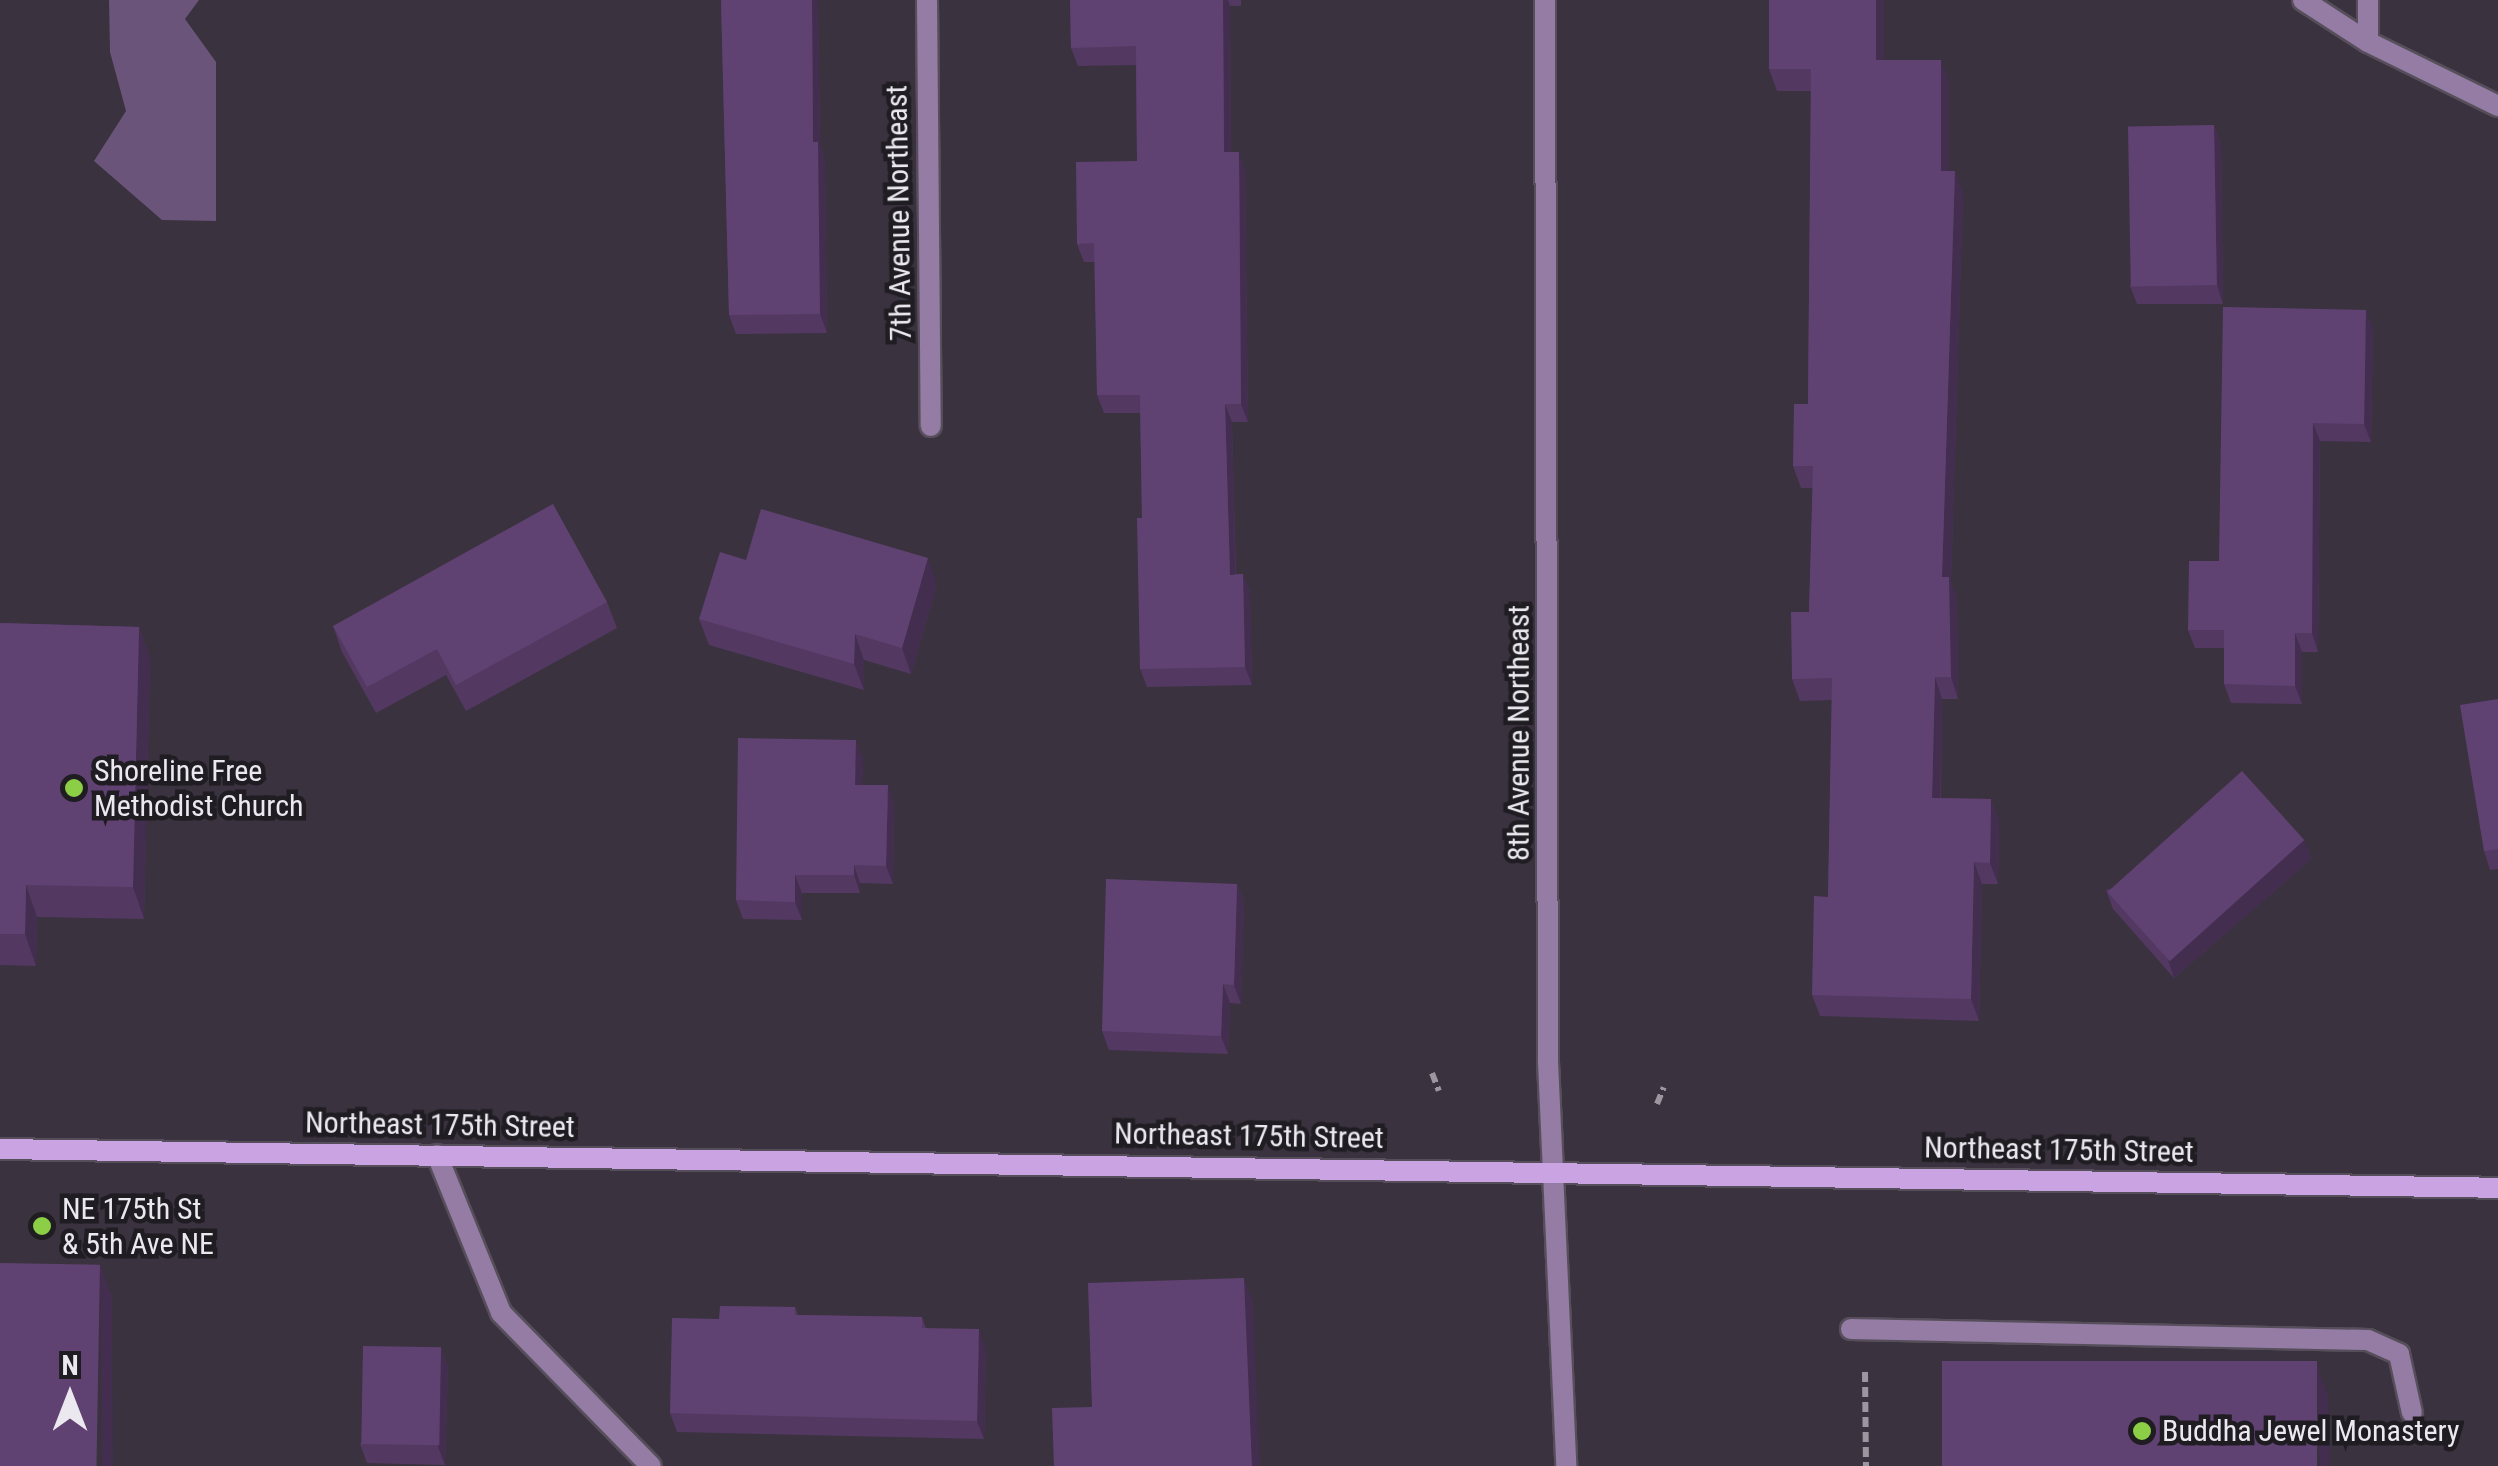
<!DOCTYPE html>
<html>
<head>
<meta charset="utf-8">
<style>
	body { margin:0 }
	#map { position:relative; width:2498px; height:1466px; overflow:hidden; background:#3a323f; font-family:"Roboto Condensed",sans-serif }
	div>[style] { position:absolute }
	[style*='--x'] { left:calc(var(--x)*1px); top:calc(var(--y)*1px); width:calc(var(--w)*1px); rotate:calc(var(--a)*1deg) }
	.green>* { inset:0; background:#6b547a }
	.path>* { height:6px; margin-top:-3px; transform-origin:0; background:repeating-linear-gradient(90deg,#9b96a0 0 10px,transparent 0 15px) }
	.roads { filter:drop-shadow(2px 0 #564f5b) drop-shadow(-2px 0 #564f5b) drop-shadow(0 2px #564f5b) drop-shadow(0 -2px #564f5b) }
	.lane>* { height:20px; margin:-10px; padding:0 10px; transform-origin:10px; border-radius:10px; background:#947ca4 }
	.street>* { height:20px; margin:-10px; padding:0 10px; transform-origin:10px; border-radius:10px; background:#947ca4 }
	.secondary>* { height:20px; margin:-10px; padding:0 10px; transform-origin:10px; border-radius:10px; background:#c9a3e2 }
	.wall>* { inset:0; background:#533962 }
	.shaded-wall>* { inset:0; background:#432e50 }
	.building>* { inset:0; background:#604272; transform-origin:0 0 }
	.dots>* { width:28px; height:28px; translate:-50% -50%; box-sizing:border-box; border:5px solid #1f1c22; border-radius:50% }
	span { translate:-50% -50%; white-space:nowrap; text-align:center; line-height:1.15; -webkit-text-stroke:9px #1f1c22; paint-order:stroke }
	.street-label { font-size:30px; color:#ece8f0 }
	.poi-label { font-size:30px; color:#ece8f0 }
	.left { translate:0 -50%; text-align:left }
	.north { position:absolute; left:20px; top:1346px; width:100px; height:100px; -webkit-text-stroke:8px #1f1c22; paint-order:stroke; rotate:0deg; font-size:28px; font-weight:700; line-height:40px; text-align:center; color:#ece8f0 }
	.north::after { content:''; display:block; margin:auto; width:35px; height:45px; background:#ece8f0; clip-path:polygon(50% 0,100% 100%,50% 72%,0 100%) }
</style>
</head>
<body>
<div id="map">
	<div class="green">
		<i style="clip-path:polygon(109px 0,199px 0,185px 19px,216px 62px,216px 221px,162px 220px,94px 161px,126px 111px,110px 52px)"></i>
	</div>
	<div class="path">
		<i style="--x:1432;--y:1073;--w:19;--a:69"></i>
		<i style="--x:1657;--y:1104;--w:18;--a:-68"></i>
		<i style="--x:1865;--y:1372;--w:94;--a:89.4"></i>
	</div>
	<div class="roads">
		<div class="lane">
			<i style="--x:437;--y:1155;--w:170;--a:67.9"></i>
			<i style="--x:501;--y:1313;--w:214;--a:45.6"></i>
			<i style="--x:1851;--y:1329;--w:517;--a:1.22"></i>
			<i style="--x:2368;--y:1340;--w:34;--a:24"></i>
			<i style="--x:2399;--y:1354;--w:60;--a:77.6"></i>
		</div>
		<div class="street">
			<i style="--x:927;--y:0;--w:426;--a:89.5"></i>
			<i style="--x:1545;--y:0;--w:1062;--a:89.84"></i>
			<i style="--x:1548;--y:1062;--w:404;--a:87.4"></i>
			<i style="--x:2303;--y:0;--w:77;--a:32.9"></i>
			<i style="--x:2368;--y:42;--w:145;--a:26.2"></i>
			<i style="--x:2368;--y:42;--w:42;--a:-90"></i>
		</div>
		<div class="secondary">
			<i style="--x:0;--y:1149;--w:2498;--a:0.89"></i>
		</div>
	</div>
	<div class="wall">
		<i style="clip-path:polygon(721px 0,818px 0,820px 145px,825px 160px,827px 333px,736px 334px,729px 315px)"></i>
		<i style="clip-path:polygon(1070px 0,1241px 0,1241px 6px,1230px 6px,1231px 152px,1245px 170px,1248px 422px,1232px 422px,1236px 574px,1243px 574px,1250px 592px,1252px 685px,1147px 687px,1140px 669px,1142px 518px,1140px 413px,1104px 413px,1097px 395px,1095px 262px,1084px 262px,1077px 244px,1137px 161px,1136px 65px,1078px 66px,1071px 48px)"></i>
		<i style="clip-path:polygon(1884px 0,1884px 60px,1949px 82px,1949px 171px,1963px 193px,1951px 582px,1957px 599px,1958px 699px,1942px 699px,1941px 798px,1991px 799px,1999px 821px,1998px 884px,1982px 884px,1979px 1021px,1820px 1016px,1812px 995px,1828px 897px,1832px 700px,1800px 701px,1792px 679px,1809px 612px,1813px 488px,1801px 488px,1793px 466px,1808px 404px,1811px 91px,1777px 91px,1769px 69px)"></i>
		<i style="clip-path:polygon(2214px 125px,2221px 144px,2223px 304px,2137px 304px,2130px 286px)"></i>
		<i style="clip-path:polygon(2373px 328px,2371px 442px,2320px 441px,2318px 652px,2302px 652px,2302px 704px,2231px 703px,2224px 684px,2224px 648px,2195px 648px,2188px 630px,2219px 561px)"></i>
		<i style="clip-path:polygon(746px 560px,937px 584px,911px 674px,864px 660px,864px 690px,709px 645px,699px 619px)"></i>
		<i style="clip-path:polygon(607px 602px,617px 628px,466px 711px,446px 675px,376px 713px,342px 652px,333px 626px)"></i>
		<i style="clip-path:polygon(0 623px,139px 627px,150px 658px,144px 919px,37px 917px,36px 966px,0 965px)"></i>
		<i style="clip-path:polygon(2498px 699px,2498px 869px,2490px 870px,2484px 851px)"></i>
		<i style="clip-path:polygon(863px 759px,862px 785px,894px 804px,893px 884px,860px 883px,860px 893px,802px 893px,802px 920px,743px 919px,736px 900px)"></i>
		<i style="clip-path:polygon(2304px 840px,2311px 859px,2174px 978px,2113px 909px,2106px 890px)"></i>
		<i style="clip-path:polygon(1237px 884px,1244px 902px,1241px 1004px,1230px 1003px,1228px 1054px,1109px 1050px,1102px 1031px)"></i>
		<i style="clip-path:polygon(795px 1307px,798px 1315px,922px 1317px,926px 1328px,986px 1348px,984px 1439px,677px 1432px,670px 1413px,719px 1319px)"></i>
		<i style="clip-path:polygon(441px 1348px,448px 1367px,445px 1465px,367px 1463px,360px 1444px)"></i>
	</div>
	<div class="shaded-wall">
		<i style="clip-path:polygon(812px 0,818px 0,820px 145px,825px 160px,827px 333px,820px 314px,813px 142px)"></i>
		<i style="clip-path:polygon(1223px 0,1228px 0,1230px 6px,1231px 170px,1224px 152px)"></i>
		<i style="clip-path:polygon(1876px 0,1884px 0,1884px 82px,1876px 60px)"></i>
		<i style="clip-path:polygon(1941px 60px,1949px 82px,1949px 193px,1941px 171px)"></i>
		<i style="clip-path:polygon(2214px 125px,2221px 144px,2223px 304px,2217px 285px)"></i>
		<i style="clip-path:polygon(1239px 152px,1245px 170px,1248px 422px,1241px 404px)"></i>
		<i style="clip-path:polygon(1955px 171px,1963px 193px,1951px 582px,1957px 599px,1958px 699px,1951px 677px,1942px 577px)"></i>
		<i style="clip-path:polygon(2366px 310px,2373px 328px,2371px 442px,2364px 424px)"></i>
		<i style="clip-path:polygon(1225px 404px,1232px 422px,1236px 593px,1230px 575px)"></i>
		<i style="clip-path:polygon(2313px 423px,2320px 441px,2318px 652px,2312px 633px)"></i>
		<i style="clip-path:polygon(928px 558px,937px 584px,911px 674px,902px 648px)"></i>
		<i style="clip-path:polygon(1243px 574px,1250px 592px,1252px 685px,1245px 667px)"></i>
		<i style="clip-path:polygon(139px 627px,150px 658px,144px 919px,133px 887px)"></i>
		<i style="clip-path:polygon(2295px 633px,2302px 652px,2302px 704px,2295px 686px)"></i>
		<i style="clip-path:polygon(855px 634px,864px 660px,864px 690px,854px 664px)"></i>
		<i style="clip-path:polygon(1935px 677px,1942px 699px,1940px 819px,1932px 798px)"></i>
		<i style="clip-path:polygon(856px 740px,863px 759px,862px 804px,855px 785px)"></i>
		<i style="clip-path:polygon(888px 785px,894px 804px,893px 884px,886px 866px)"></i>
		<i style="clip-path:polygon(1991px 799px,1999px 821px,1998px 884px,1990px 863px)"></i>
		<i style="clip-path:polygon(2304px 840px,2311px 859px,2174px 978px,2168px 960px)"></i>
		<i style="clip-path:polygon(1974px 862px,1982px 884px,1979px 1021px,1971px 999px)"></i>
		<i style="clip-path:polygon(854px 865px,860px 883px,860px 893px,854px 875px)"></i>
		<i style="clip-path:polygon(795px 875px,802px 893px,802px 920px,795px 902px)"></i>
		<i style="clip-path:polygon(1237px 884px,1244px 902px,1241px 1004px,1234px 985px)"></i>
		<i style="clip-path:polygon(26px 885px,37px 917px,36px 966px,25px 934px)"></i>
		<i style="clip-path:polygon(1223px 984px,1230px 1003px,1228px 1054px,1221px 1036px)"></i>
		<i style="clip-path:polygon(100px 1264px,112px 1296px,113px 1466px,102px 1466px)"></i>
		<i style="clip-path:polygon(1244px 1278px,1253px 1303px,1260px 1466px,1252px 1466px)"></i>
		<i style="clip-path:polygon(979px 1329px,986px 1348px,984px 1439px,977px 1421px)"></i>
		<i style="clip-path:polygon(441px 1348px,448px 1367px,445px 1465px,438px 1447px)"></i>
		<i style="clip-path:polygon(2317px 1364px,2328px 1396px,2330px 1466px,2320px 1466px)"></i>
	</div>
	<div class="building">
		<i style="clip-path:polygon(721px 0,812px 0,813px 142px,818px 142px,820px 314px,729px 315px)"></i>
		<i style="clip-path:polygon(1070px 0,1223px 0,1224px 152px,1239px 152px,1241px 404px,1225px 404px,1230px 575px,1243px 574px,1245px 667px,1140px 669px,1137px 518px,1142px 518px,1140px 395px,1097px 395px,1094px 243px,1077px 244px,1076px 162px,1137px 161px,1136px 46px,1071px 48px)"></i>
		<i style="clip-path:polygon(1769px 0,1876px 0,1876px 60px,1941px 60px,1941px 171px,1955px 171px,1942px 577px,1949px 577px,1951px 677px,1935px 677px,1932px 798px,1991px 799px,1990px 863px,1974px 862px,1971px 999px,1812px 995px,1814px 896px,1828px 897px,1832px 678px,1792px 679px,1791px 612px,1809px 612px,1813px 466px,1793px 466px,1794px 404px,1808px 404px,1811px 69px,1769px 69px)"></i>
		<i style="left:2214px;top:125px;width:160px;height:86px;rotate:89deg"></i>
		<i style="clip-path:polygon(2223px 307px,2366px 310px,2364px 424px,2313px 423px,2312px 633px,2295px 633px,2295px 686px,2224px 684px,2224px 630px,2188px 630px,2189px 561px,2219px 561px)"></i>
		<i style="clip-path:polygon(553px 504px,607px 602px,456px 685px,437px 649px,367px 687px,333px 626px)"></i>
		<i style="clip-path:polygon(761px 509px,928px 558px,902px 648px,855px 634px,854px 664px,699px 619px,720px 552px,746px 560px)"></i>
		<i style="clip-path:polygon(0 623px,139px 627px,133px 887px,26px 885px,25px 934px,0 934px)"></i>
		<i style="clip-path:polygon(2498px 699px,2498px 849px,2484px 851px,2460px 705px)"></i>
		<i style="clip-path:polygon(738px 738px,856px 740px,855px 785px,888px 785px,886px 866px,854px 865px,854px 875px,795px 875px,795px 902px,736px 900px)"></i>
		<i style="left:2242px;top:771px;width:93px;height:181px;rotate:48deg"></i>
		<i style="clip-path:polygon(1106px 879px,1237px 884px,1234px 985px,1223px 984px,1221px 1036px,1102px 1031px)"></i>
		<i style="left:0;top:1263px;width:100px;height:203px;rotate:1deg"></i>
		<i style="clip-path:polygon(1244px 1278px,1252px 1466px,1054px 1466px,1052px 1408px,1092px 1407px,1088px 1283px)"></i>
		<i style="clip-path:polygon(720px 1306px,795px 1307px,795px 1315px,922px 1317px,922px 1328px,979px 1329px,977px 1421px,670px 1413px,672px 1318px,719px 1319px)"></i>
		<i style="left:363px;top:1346px;width:78px;height:98px;rotate:1deg"></i>
		<i style="left:1942px;top:1361px;width:375px;height:105px"></i>
	</div>
	<div class="dots">
		<i style="left:74px;top:788px;background:#8cce45"></i>
		<i style="left:42px;top:1226px;background:#8cce45"></i>
		<i style="left:2142px;top:1431px;background:#8cce45"></i>
	</div>
	<div class="street-label">
		<span style="left:899px;top:213px;rotate:-91deg">7th Avenue Northeast</span>
		<span style="left:1519px;top:733px;rotate:-90deg">8th Avenue Northeast</span>
		<span style="left:440px;top:1125px;rotate:1deg">Northeast 175th Street</span>
		<span style="left:1249px;top:1136px;rotate:1deg">Northeast 175th Street</span>
		<span style="left:2059px;top:1150px;rotate:1deg">Northeast 175th Street</span>
	</div>
	<div class="poi-label">
		<span class="left" style="left:94px;top:788px">Shoreline Free<br>Methodist Church</span>
		<span class="left" style="left:62px;top:1226px">NE 175th St<br>&amp; 5th Ave NE</span>
		<span class="left" style="left:2162px;top:1431px">Buddha Jewel Monastery</span>
	</div>
	<div class="north">N</div>
</div>
</body>
</html>
